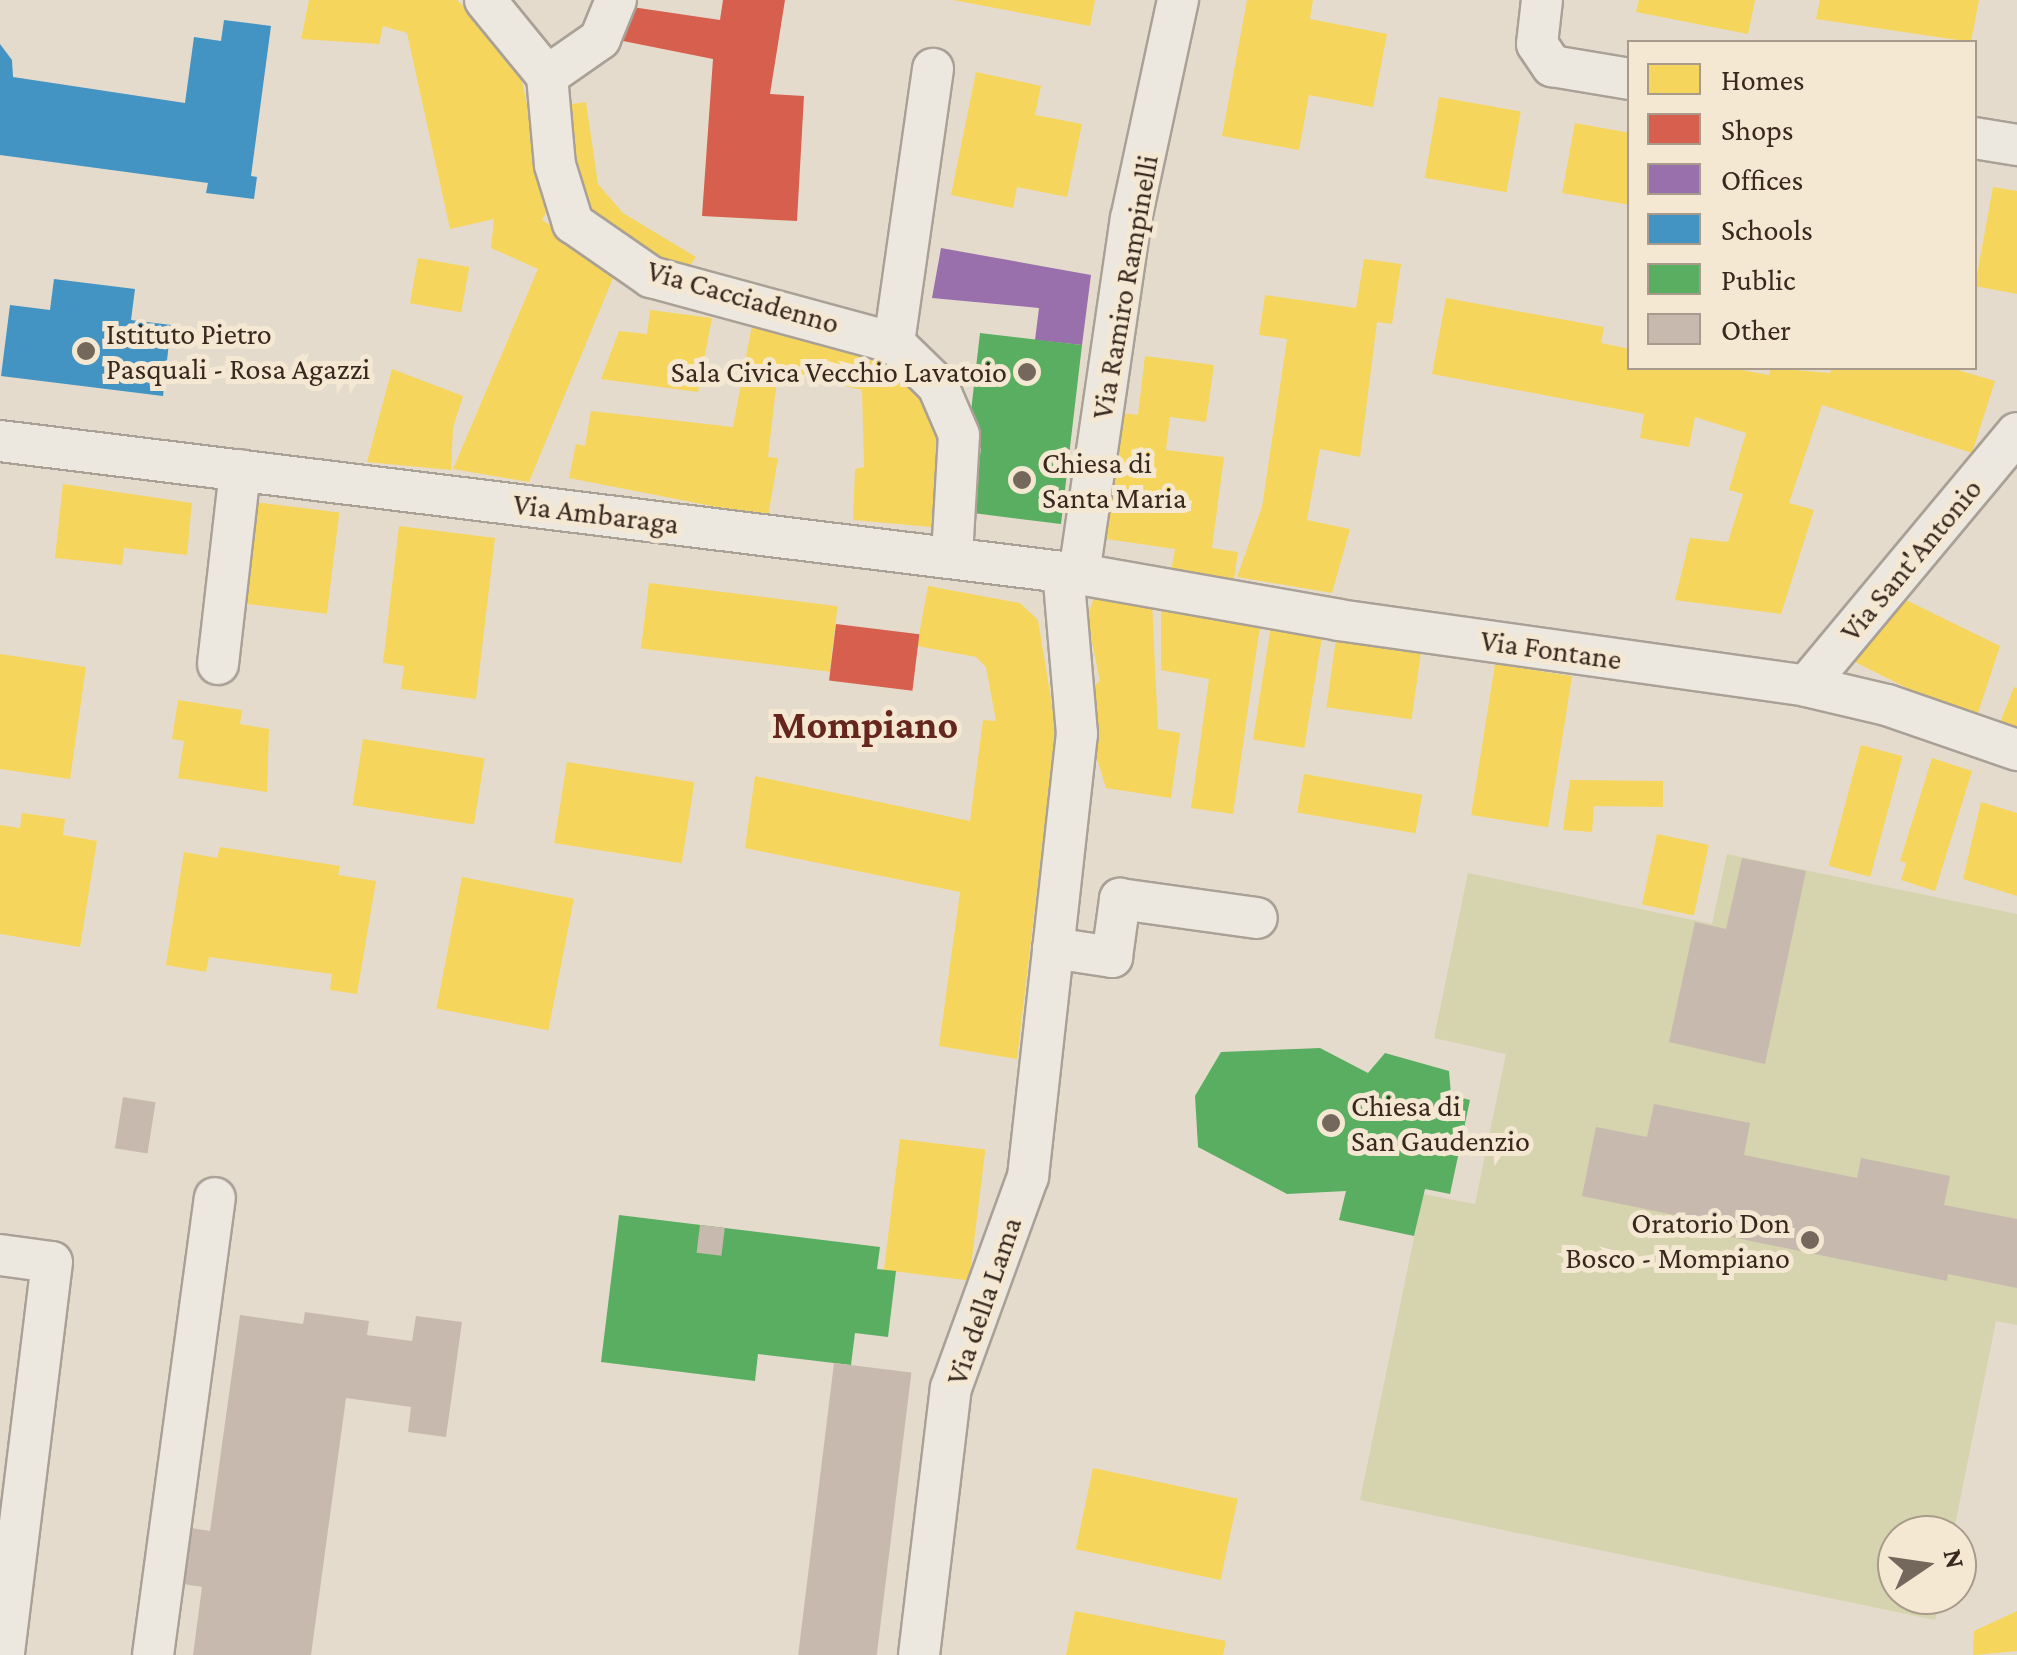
<!DOCTYPE html>
<html>
<head>
<meta charset="utf-8">
<style>
	body { margin:0 }
	#map { position:relative; width:2017px; height:1655px; overflow:hidden; background:#e4dbcd; font-family:"Crimson Pro",serif }
	div>[style] { position:absolute }
	[style*='--x'] { left:calc(var(--x)*1px); top:calc(var(--y)*1px); width:calc(var(--w)*1px); rotate:calc(var(--a)*1deg) }
	.green>* { inset:0; background:#d6d3af }
	.homes>* { inset:0; background:#f6d55c; transform-origin:0 0 }
	.shops>* { inset:0; background:#d6604d; transform-origin:0 0 }
	.offices>* { inset:0; background:#9970ab }
	.schools>* { inset:0; background:#4393c3 }
	.public>* { inset:0; background:#5aae61 }
	.building>* { inset:0; background:#c8b9ae; transform-origin:0 0 }
	.roads { filter:drop-shadow(2px 0 #a9a096) drop-shadow(-2px 0 #a9a096) drop-shadow(0 2px #a9a096) drop-shadow(0 -2px #a9a096) }
	.minor>* { height:40px; margin:-20px; padding:0 20px; transform-origin:20px; border-radius:20px; background:#ece7df }
	.dots>* { width:28px; height:28px; translate:-50% -50%; box-sizing:border-box; border:5px solid #f5e8d3; border-radius:50% }
	span { translate:-50% -50%; white-space:nowrap; text-align:center; line-height:1.15; -webkit-text-stroke:10px #f5e8d3; paint-order:stroke }
	.street-label { font-size:30px; color:#38281e }
	.poi-label { font-size:30px; color:#38281e }
	.left { translate:0 -50%; text-align:left }
	.right { translate:-100% -50%; text-align:right }
	.district-label { font-size:40px; color:#65261e; font-weight:700 }
	.legend { position:absolute; left:1627px; top:40px; width:350px; height:330px; box-sizing:border-box; background:#f5e8d3; border:2px solid #a99b8b; margin:0; padding:12px 18px; list-style:none; font-size:30px; color:#38281e }
	.legend li { display:flex; align-items:center; gap:20px; height:50px }
	.legend b { width:50px; border:2px solid #a99b8b }
	.north { position:absolute; left:1877px; top:1515px; width:100px; height:100px; box-sizing:border-box; background:#f5e8d3; border:2px solid #a99b8b; border-radius:50%; rotate:77deg; font-size:28px; font-weight:700; line-height:40px; text-align:center; color:#38281e }
	.north::after { content:''; display:block; margin:auto; width:35px; height:45px; background:#74675b; clip-path:polygon(50% 0,100% 100%,50% 72%,0 100%) }
</style>
</head>
<body>
<div id="map">
	<div class="green">
		<i style="clip-path:polygon(1727px 854px,2017px 914px,2017px 1325px,1996px 1321px,1953px 1535px,1897px 1535px,1897px 1595px,1941px 1595px,1935px 1620px,1360px 1500px,1423px 1194px,1475px 1204px,1506px 1054px,1434px 1038px,1468px 873px,1712px 924px)"></i>
	</div>
	<div class="homes">
		<i style="clip-path:polygon(309px 0,457px 0,490px 32px,522px 82px,550px 206px,542px 220px,618px 266px,529px 482px,453px 469px,538px 269px,491px 248px,494px 219px,450px 229px,407px 33px,383px 26px,379px 44px,301px 39px)"></i>
		<i style="clip-path:polygon(953px 0,1095px 0,1090px 26px)"></i>
		<i style="clip-path:polygon(1247px 0,1313px 0,1310px 19px,1387px 34px,1373px 107px,1309px 95px,1299px 150px,1222px 136px)"></i>
		<i style="clip-path:polygon(1639px 0,1755px 0,1748px 34px,1636px 12px)"></i>
		<i style="clip-path:polygon(1820px 0,1979px 0,1971px 42px,1816px 19px)"></i>
		<i style="clip-path:polygon(976px 72px,1041px 86px,1035px 115px,1082px 124px,1067px 197px,1017px 187px,1013px 208px,951px 195px)"></i>
		<i style="left:1439px;top:97px;width:83px;height:82px;rotate:10deg"></i>
		<i style="clip-path:polygon(586px 102px,598px 184px,623px 213px,696px 257px,683px 275px,606px 232px,569px 191px,558px 106px)"></i>
		<i style="clip-path:polygon(1575px 123px,1630px 133px,1630px 205px,1562px 193px)"></i>
		<i style="clip-path:polygon(1993px 187px,2017px 191px,2017px 294px,1975px 286px)"></i>
		<i style="left:418px;top:258px;width:52px;height:46px;rotate:10deg"></i>
		<i style="clip-path:polygon(1364px 259px,1401px 264px,1392px 324px,1377px 322px,1360px 457px,1320px 449px,1307px 520px,1350px 529px,1332px 593px,1237px 577px,1262px 507px,1287px 339px,1259px 335px,1265px 295px,1356px 308px)"></i>
		<i style="clip-path:polygon(1446px 298px,1604px 327px,1601px 343px,1630px 349px,1630px 368px,1731px 368px,1769px 375px,1771px 368px,1830px 373px,1832px 368px,1951px 368px,1995px 381px,1972px 453px,1822px 405px,1789px 503px,1814px 510px,1781px 614px,1675px 600px,1690px 538px,1728px 542px,1743px 494px,1729px 490px,1746px 433px,1695px 417px,1689px 447px,1640px 438px,1644px 414px,1432px 374px)"></i>
		<i style="clip-path:polygon(650px 310px,712px 318px,698px 392px,601px 379px,619px 331px,647px 334px)"></i>
		<i style="clip-path:polygon(752px 325px,886px 359px,909px 380px,933px 422px,945px 475px,943px 528px,853px 520px,855px 469px,864px 467px,862px 390px,778px 371px,768px 457px,778px 458px,768px 517px,569px 478px,576px 444px,585px 446px,591px 411px,733px 427px)"></i>
		<i style="clip-path:polygon(1145px 356px,1214px 365px,1206px 422px,1170px 417px,1166px 450px,1224px 457px,1212px 548px,1238px 552px,1234px 579px,1171px 571px,1175px 549px,1106px 539px,1123px 413px,1138px 415px)"></i>
		<i style="clip-path:polygon(392px 369px,463px 396px,453px 428px,451px 470px,367px 462px)"></i>
		<i style="left:983px;top:369px;width:21px;height:22px;rotate:5deg"></i>
		<i style="clip-path:polygon(63px 484px,192px 503px,187px 555px,124px 548px,122px 565px,55px 558px)"></i>
		<i style="left:254px;top:502px;width:86px;height:102px;rotate:7deg"></i>
		<i style="clip-path:polygon(399px 526px,495px 538px,476px 699px,401px 689px,404px 666px,383px 663px)"></i>
		<i style="left:649px;top:583px;width:190px;height:66px;rotate:7deg"></i>
		<i style="clip-path:polygon(928px 586px,1020px 603px,1038px 620px,1056px 730px,1017px 1059px,939px 1046px,960px 892px,745px 848px,755px 776px,970px 821px,983px 720px,996px 721px,986px 667px,976px 657px,917px 646px)"></i>
		<i style="clip-path:polygon(1095px 595px,1152px 602px,1158px 729px,1180px 733px,1171px 798px,1106px 788px,1095px 752px,1098px 718px,1087px 717px,1085px 693px,1100px 681px,1087px 617px)"></i>
		<i style="clip-path:polygon(1906px 600px,2000px 646px,1975px 722px,1855px 662px)"></i>
		<i style="clip-path:polygon(1161px 610px,1260px 626px,1233px 814px,1191px 808px,1209px 679px,1161px 670px)"></i>
		<i style="left:1271px;top:626px;width:52px;height:115px;rotate:9deg"></i>
		<i style="left:1336px;top:639px;width:86px;height:69px;rotate:8deg"></i>
		<i style="clip-path:polygon(0 654px,86px 667px,70px 779px,0 769px)"></i>
		<i style="left:1495px;top:664px;width:78px;height:153px;rotate:9deg"></i>
		<i style="clip-path:polygon(2014px 687px,2017px 688px,2017px 731px,1999px 725px)"></i>
		<i style="clip-path:polygon(178px 700px,242px 710px,240px 724px,269px 729px,267px 792px,178px 778px,184px 741px,172px 739px)"></i>
		<i style="left:363px;top:739px;width:123px;height:67px;rotate:9deg"></i>
		<i style="left:1861px;top:745px;width:43px;height:125px;rotate:15deg"></i>
		<i style="clip-path:polygon(1932px 758px,1972px 771px,1935px 891px,1901px 880px,1906px 863px,1900px 861px)"></i>
		<i style="left:567px;top:762px;width:129px;height:82px;rotate:9deg"></i>
		<i style="left:1304px;top:774px;width:120px;height:39px;rotate:10deg"></i>
		<i style="clip-path:polygon(1570px 780px,1663px 781px,1663px 807px,1594px 806px,1592px 832px,1563px 830px)"></i>
		<i style="clip-path:polygon(1981px 802px,2017px 813px,2017px 896px,1963px 879px)"></i>
		<i style="clip-path:polygon(22px 813px,65px 819px,63px 835px,97px 841px,80px 947px,0 934px,0 825px,20px 828px)"></i>
		<i style="left:1657px;top:834px;width:53px;height:72px;rotate:12deg"></i>
		<i style="clip-path:polygon(220px 847px,340px 866px,338px 875px,376px 881px,357px 994px,330px 990px,332px 974px,209px 957px,206px 972px,166px 965px,184px 852px,217px 858px)"></i>
		<i style="left:462px;top:877px;width:114px;height:134px;rotate:11deg"></i>
		<i style="left:900px;top:1139px;width:86px;height:132px;rotate:7deg"></i>
		<i style="left:1093px;top:1468px;width:148px;height:83px;rotate:12deg"></i>
		<i style="clip-path:polygon(1075px 1611px,1226px 1641px,1223px 1655px,1066px 1655px)"></i>
		<i style="clip-path:polygon(2017px 1611px,2017px 1651px,1973px 1655px,1974px 1631px)"></i>
	</div>
	<div class="shops">
		<i style="clip-path:polygon(723px 0,785px 0,770px 94px,804px 96px,797px 221px,702px 216px,713px 59px,613px 39px,632px 7px,720px 20px)"></i>
		<i style="left:836px;top:624px;width:84px;height:57px;rotate:7deg"></i>
	</div>
	<div class="offices">
		<i style="clip-path:polygon(941px 248px,1091px 275px,1082px 345px,1035px 340px,1039px 308px,932px 298px)"></i>
	</div>
	<div class="schools">
		<i style="clip-path:polygon(224px 20px,271px 26px,251px 176px,257px 177px,254px 199px,206px 193px,208px 183px,0 155px,0 44px,12px 60px,13px 77px,185px 103px,194px 37px,221px 41px)"></i>
		<i style="clip-path:polygon(54px 279px,135px 289px,131px 320px,171px 325px,163px 396px,1px 376px,10px 305px,50px 310px)"></i>
	</div>
	<div class="public">
		<i style="clip-path:polygon(980px 333px,1082px 345px,1061px 524px,973px 513px,981px 448px,967px 446px)"></i>
		<i style="clip-path:polygon(1320px 1048px,1368px 1073px,1385px 1053px,1449px 1071px,1451px 1095px,1470px 1100px,1450px 1194px,1425px 1189px,1414px 1236px,1339px 1220px,1346px 1191px,1287px 1194px,1198px 1147px,1195px 1096px,1221px 1052px)"></i>
		<i style="clip-path:polygon(619px 1215px,880px 1247px,877px 1269px,896px 1271px,888px 1337px,855px 1333px,851px 1365px,758px 1354px,755px 1381px,601px 1362px)"></i>
	</div>
	<div class="building">
		<i style="clip-path:polygon(1742px 858px,1806px 871px,1765px 1064px,1669px 1042px,1695px 922px,1726px 929px)"></i>
		<i style="left:123px;top:1097px;width:33px;height:52px;rotate:9deg"></i>
		<i style="clip-path:polygon(1654px 1104px,1750px 1123px,1744px 1155px,1857px 1178px,1861px 1158px,1950px 1176px,1944px 1205px,2017px 1219px,2017px 1288px,1948px 1274px,1947px 1281px,1726px 1236px,1728px 1226px,1582px 1196px,1596px 1127px,1647px 1137px)"></i>
		<i style="left:700px;top:1225px;width:25px;height:28px;rotate:7deg"></i>
		<i style="clip-path:polygon(305px 1312px,369px 1321px,367px 1335px,412px 1341px,416px 1316px,462px 1322px,446px 1437px,408px 1432px,411px 1407px,346px 1398px,311px 1655px,193px 1655px,202px 1587px,183px 1584px,191px 1528px,210px 1531px,240px 1315px,303px 1324px)"></i>
		<i style="left:834px;top:1363px;width:78px;height:294px;rotate:7deg"></i>
	</div>
	<div class="roads">
		<div class="minor">
			<i style="--x:485;--y:0;--w:98;--a:50.8"></i>
			<i style="--x:547;--y:76;--w:89;--a:84.9"></i>
			<i style="--x:555;--y:165;--w:61;--a:72.8"></i>
			<i style="--x:573;--y:223;--w:95;--a:34.7"></i>
			<i style="--x:651;--y:277;--w:252;--a:15.2"></i>
			<i style="--x:894;--y:343;--w:62;--a:44.3"></i>
			<i style="--x:938;--y:386;--w:53;--a:66.8"></i>
			<i style="--x:959;--y:435;--w:122;--a:93.3"></i>
			<i style="--x:1542;--y:0;--w:44;--a:96.5"></i>
			<i style="--x:1537;--y:44;--w:27;--a:56"></i>
			<i style="--x:1552;--y:66;--w:79;--a:9.5"></i>
			<i style="--x:547;--y:76;--w:65;--a:-34.9"></i>
			<i style="--x:600;--y:39;--w:42;--a:-67.7"></i>
			<i style="--x:1974;--y:138;--w:44;--a:9.2"></i>
			<i style="--x:894;--y:343;--w:277;--a:-81.9"></i>
			<i style="--x:0;--y:441;--w:1087;--a:7.03"></i>
			<i style="--x:1079;--y:574;--w:264;--a:10"></i>
			<i style="--x:1339;--y:620;--w:472;--a:8"></i>
			<i style="--x:1806;--y:686;--w:83;--a:13.2"></i>
			<i style="--x:1887;--y:705;--w:138;--a:19.1"></i>
			<i style="--x:1079;--y:574;--w:359;--a:-81.7"></i>
			<i style="--x:1131;--y:219;--w:224;--a:-77.9"></i>
			<i style="--x:218;--y:664;--w:195;--a:-83.5"></i>
			<i style="--x:1806;--y:686;--w:329;--a:-50.2"></i>
			<i style="--x:1053;--y:948;--w:60;--a:8.7"></i>
			<i style="--x:1112;--y:957;--w:59;--a:-82.1"></i>
			<i style="--x:1120;--y:899;--w:138;--a:7.9"></i>
			<i style="--x:0;--y:1255;--w:52;--a:7.7"></i>
			<i style="--x:52;--y:1262;--w:396;--a:97"></i>
			<i style="--x:153;--y:1655;--w:461;--a:-82.3"></i>
			<i style="--x:919;--y:1655;--w:269;--a:-83.2"></i>
			<i style="--x:951;--y:1388;--w:225;--a:-70"></i>
			<i style="--x:1028;--y:1177;--w:446;--a:-83.7"></i>
			<i style="--x:1077;--y:734;--w:163;--a:-94.9"></i>
		</div>
	</div>
	<div class="dots">
		<i style="left:86px;top:351px;background:#74675b"></i>
		<i style="left:1027px;top:372px;background:#74675b"></i>
		<i style="left:1022px;top:480px;background:#74675b"></i>
		<i style="left:1331px;top:1123px;background:#74675b"></i>
		<i style="left:1810px;top:1240px;background:#74675b"></i>
	</div>
	<div class="street-label">
		<span style="left:1125px;top:287px;rotate:-80deg">Via Ramiro Rampinelli</span>
		<span style="left:743px;top:297px;rotate:16deg">Via Cacciadenno</span>
		<span style="left:596px;top:514px;rotate:7deg">Via Ambaraga</span>
		<span style="left:1911px;top:560px;rotate:-50deg">Via Sant'Antonio</span>
		<span style="left:1551px;top:650px;rotate:8deg">Via Fontane</span>
		<span style="left:984px;top:1301px;rotate:-71deg">Via della Lama</span>
	</div>
	<div class="poi-label">
		<span class="left" style="left:106px;top:351px">Istituto Pietro<br>Pasquali - Rosa Agazzi</span>
		<span class="right" style="left:1007px;top:372px">Sala Civica Vecchio Lavatoio</span>
		<span class="left" style="left:1042px;top:480px">Chiesa di<br>Santa Maria</span>
		<span class="left" style="left:1351px;top:1123px">Chiesa di<br>San Gaudenzio</span>
		<span class="right" style="left:1790px;top:1240px">Oratorio Don<br>Bosco - Mompiano</span>
	</div>
	<div class="district-label">
		<span style="left:865px;top:725px">Mompiano</span>
	</div>
	<ul class="legend">
	<li><b style="height:28px;background:#f6d55c"></b>Homes</li>
	<li><b style="height:28px;background:#d6604d"></b>Shops</li>
	<li><b style="height:28px;background:#9970ab"></b>Offices</li>
	<li><b style="height:28px;background:#4393c3"></b>Schools</li>
	<li><b style="height:28px;background:#5aae61"></b>Public</li>
	<li><b style="height:28px;background:#c8b9ae"></b>Other</li>
	</ul>
	<div class="north">N</div>
</div>
</body>
</html>
